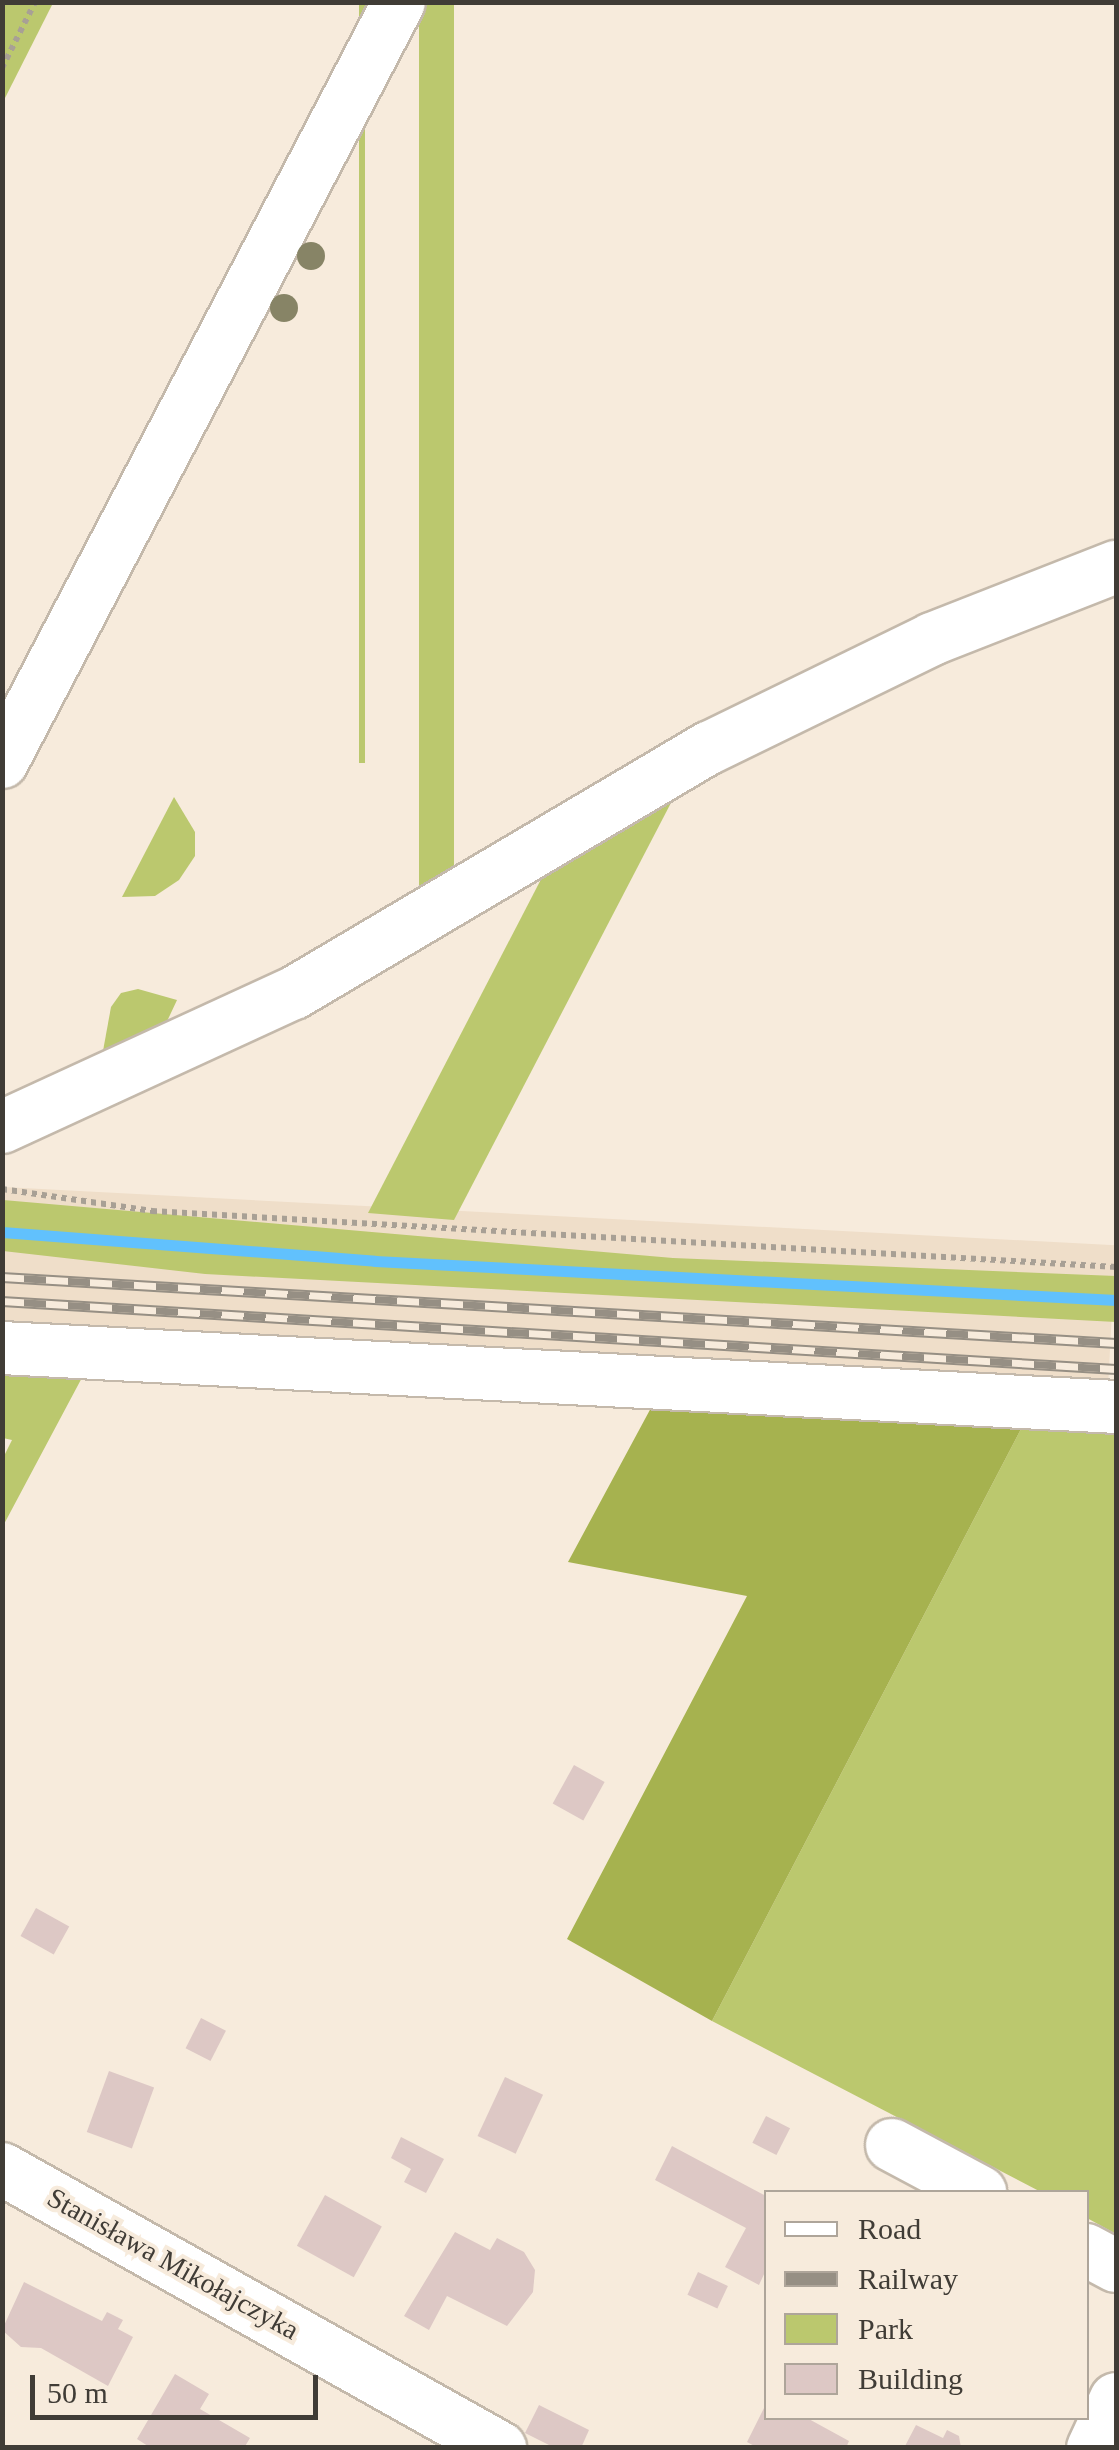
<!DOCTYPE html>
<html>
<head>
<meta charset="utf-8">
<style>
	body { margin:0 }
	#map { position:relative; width:1119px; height:2450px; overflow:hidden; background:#f7ebdc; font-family:"Times New Roman",serif }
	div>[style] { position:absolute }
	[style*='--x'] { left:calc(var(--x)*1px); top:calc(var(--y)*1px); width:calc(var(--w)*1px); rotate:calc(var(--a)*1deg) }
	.built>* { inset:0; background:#efdec9; transform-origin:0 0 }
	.green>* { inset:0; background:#bbc86e; transform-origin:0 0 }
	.forest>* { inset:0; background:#a6b24f }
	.stream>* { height:11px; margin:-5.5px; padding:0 5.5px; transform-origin:5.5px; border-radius:5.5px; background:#61c1fd }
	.building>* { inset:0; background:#ddc8c5; transform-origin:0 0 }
	.path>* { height:6px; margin-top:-3px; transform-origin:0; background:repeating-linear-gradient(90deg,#a8a095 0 5px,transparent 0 10px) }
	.roads { filter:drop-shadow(2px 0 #c4b9ab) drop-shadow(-2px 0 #c4b9ab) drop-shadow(0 2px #c4b9ab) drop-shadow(0 -2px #c4b9ab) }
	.minor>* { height:52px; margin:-26px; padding:0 26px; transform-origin:26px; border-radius:26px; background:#fff }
	.rail>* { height:11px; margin-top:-5.5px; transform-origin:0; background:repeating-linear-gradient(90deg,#f7ebdc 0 22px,#968f84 0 44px); box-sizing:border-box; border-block:2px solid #968f84 }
	.trees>* { width:28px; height:28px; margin:-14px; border-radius:50%; background:#878466 }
	span { translate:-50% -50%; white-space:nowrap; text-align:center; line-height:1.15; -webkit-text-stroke:8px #f7ebdc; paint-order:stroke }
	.street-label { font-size:28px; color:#403c36 }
	.frame { position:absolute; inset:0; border:5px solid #403c36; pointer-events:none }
	.legend { position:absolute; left:764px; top:2190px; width:325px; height:230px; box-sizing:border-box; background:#f7ebdc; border:2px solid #aea59a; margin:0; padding:12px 18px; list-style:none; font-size:30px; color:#403c36 }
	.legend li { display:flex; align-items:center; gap:20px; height:50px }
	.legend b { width:50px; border:2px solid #aea59a }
	.scale { position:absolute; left:30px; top:2375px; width:288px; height:45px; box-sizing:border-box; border:5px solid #403c36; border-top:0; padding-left:12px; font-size:30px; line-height:35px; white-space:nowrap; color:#403c36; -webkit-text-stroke:8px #f7ebdc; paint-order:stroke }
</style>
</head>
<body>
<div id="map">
	<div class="built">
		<i style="left:3px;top:1187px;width:1114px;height:179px;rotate:3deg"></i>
	</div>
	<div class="green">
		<i style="clip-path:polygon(3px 2px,53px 3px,3px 102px,2px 3px)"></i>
		<i style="left:359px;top:3px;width:6px;height:760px"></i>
		<i style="left:419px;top:3px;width:35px;height:904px"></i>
		<i style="clip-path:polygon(686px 774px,454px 1220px,368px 1213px,551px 860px)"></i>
		<i style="clip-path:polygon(174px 797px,195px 832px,195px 856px,179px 880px,155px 896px,122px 897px)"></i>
		<i style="clip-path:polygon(138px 989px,177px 1000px,155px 1047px,99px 1073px,111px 1007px,121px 993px)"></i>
		<i style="clip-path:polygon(3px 1200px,673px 1258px,1116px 1276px,1116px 1322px,205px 1274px,3px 1251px)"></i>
		<i style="clip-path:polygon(3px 1370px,85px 1372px,3px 1526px,3px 1458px,12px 1440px,3px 1438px)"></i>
		<i style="clip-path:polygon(1021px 1429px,1116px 1434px,1116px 2234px,1087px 2218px,1086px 2192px,1041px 2192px,712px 2021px)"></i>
	</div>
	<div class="forest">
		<i style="clip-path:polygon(652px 1406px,1021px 1429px,712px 2021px,567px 1939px,747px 1596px,568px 1562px)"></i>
	</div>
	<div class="stream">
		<i style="--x:2;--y:1232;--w:374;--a:4.4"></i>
		<i style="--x:375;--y:1261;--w:742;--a:3.01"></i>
	</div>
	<div class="building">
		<i style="left:574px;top:1765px;width:35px;height:44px;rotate:29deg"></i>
		<i style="left:36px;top:1908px;width:38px;height:32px;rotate:29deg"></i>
		<i style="left:201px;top:2018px;width:28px;height:34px;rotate:27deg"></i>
		<i style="left:109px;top:2071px;width:48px;height:65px;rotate:20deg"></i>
		<i style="left:505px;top:2077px;width:42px;height:65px;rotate:25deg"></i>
		<i style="left:766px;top:2116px;width:27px;height:30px;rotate:27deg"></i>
		<i style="clip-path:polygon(401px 2137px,444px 2159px,426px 2193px,404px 2182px,411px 2169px,391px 2158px)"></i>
		<i style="clip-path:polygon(672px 2146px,766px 2196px,766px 2270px,759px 2285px,725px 2267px,746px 2228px,655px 2180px)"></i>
		<i style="left:325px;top:2195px;width:65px;height:58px;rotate:29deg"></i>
		<i style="clip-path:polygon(455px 2232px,490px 2250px,497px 2238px,524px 2252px,535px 2270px,533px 2292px,507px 2326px,447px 2296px,429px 2330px,404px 2316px)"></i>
		<i style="left:698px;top:2272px;width:33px;height:25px;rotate:25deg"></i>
		<i style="clip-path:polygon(24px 2282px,102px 2321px,107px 2312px,123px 2320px,118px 2329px,133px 2337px,108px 2386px,41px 2348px,21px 2347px,2px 2330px)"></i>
		<i style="clip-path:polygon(175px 2374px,209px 2394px,200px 2409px,250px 2438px,244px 2448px,151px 2448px,137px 2439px)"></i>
		<i style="clip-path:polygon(766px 2404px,766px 2418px,807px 2418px,849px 2441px,846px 2448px,758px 2448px,747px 2442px)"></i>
		<i style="clip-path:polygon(539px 2405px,589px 2430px,581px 2448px,555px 2448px,525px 2433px)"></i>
		<i style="clip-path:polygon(916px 2425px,943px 2438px,947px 2430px,959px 2436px,961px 2448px,904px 2448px)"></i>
	</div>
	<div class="path">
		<i style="--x:2;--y:68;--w:74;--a:-63.4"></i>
		<i style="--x:2;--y:1189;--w:152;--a:8.3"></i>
		<i style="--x:152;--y:1211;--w:966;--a:3.32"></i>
	</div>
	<div class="roads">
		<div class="minor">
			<i style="--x:2;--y:762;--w:857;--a:-62.42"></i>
			<i style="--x:2;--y:1127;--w:321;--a:-24.7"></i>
			<i style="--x:294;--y:993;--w:482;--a:-30.6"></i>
			<i style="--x:709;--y:748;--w:248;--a:-26"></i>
			<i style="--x:932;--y:639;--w:198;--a:-21.4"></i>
			<i style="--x:2;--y:1348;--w:1116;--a:3.03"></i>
			<i style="--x:892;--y:2145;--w:100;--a:28.1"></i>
			<i style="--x:2;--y:2169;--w:571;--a:29.26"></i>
			<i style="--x:1086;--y:2250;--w:34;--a:28"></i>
			<i style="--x:1093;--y:2448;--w:54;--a:-64.9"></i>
		</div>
	</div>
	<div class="rail">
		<i style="--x:2;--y:1277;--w:1116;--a:3.39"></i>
		<i style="--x:2;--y:1301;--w:1116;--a:3.49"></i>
	</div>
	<div class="trees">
		<i style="left:311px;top:256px"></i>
		<i style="left:284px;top:308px"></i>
	</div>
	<div class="street-label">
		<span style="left:173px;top:2264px;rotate:29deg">Stanisława Mikołajczyka</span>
	</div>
	<div class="frame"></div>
	<ul class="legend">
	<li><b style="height:12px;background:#fff"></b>Road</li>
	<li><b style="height:12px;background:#968f84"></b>Railway</li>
	<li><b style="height:28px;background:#bbc86e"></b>Park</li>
	<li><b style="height:28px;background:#ddc8c5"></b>Building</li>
	</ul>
	<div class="scale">50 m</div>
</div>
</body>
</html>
